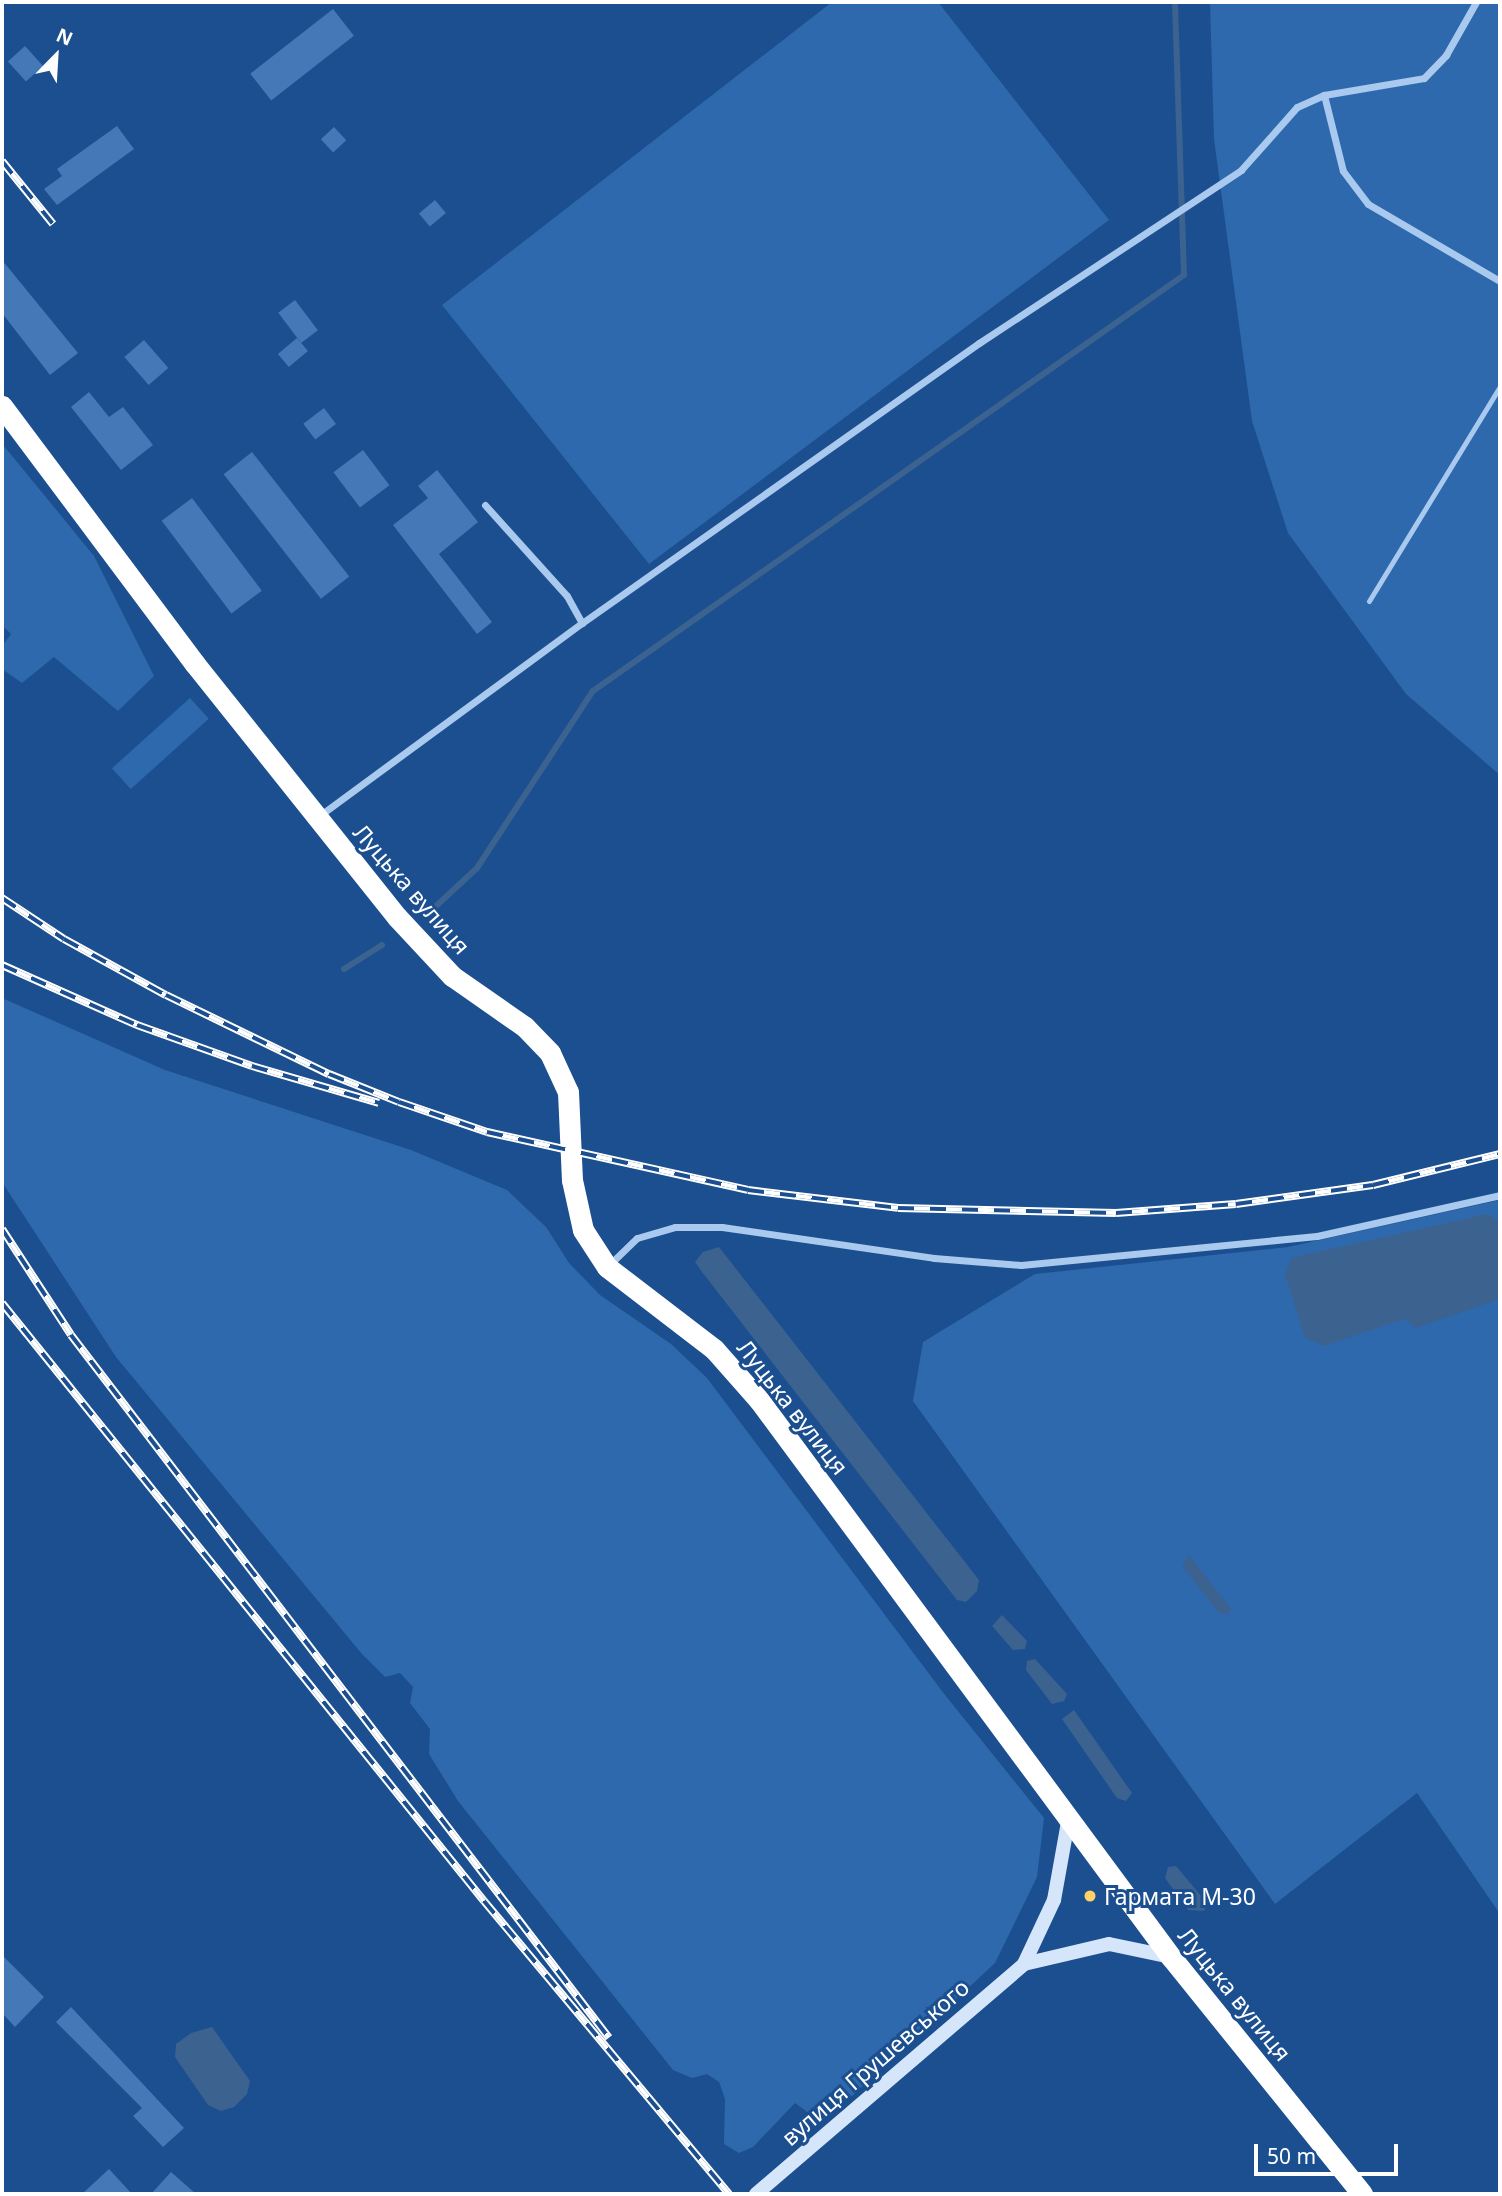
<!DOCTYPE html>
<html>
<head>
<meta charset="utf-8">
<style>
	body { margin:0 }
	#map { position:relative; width:1502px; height:2196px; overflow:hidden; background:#1b4f8f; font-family:"Noto Sans",sans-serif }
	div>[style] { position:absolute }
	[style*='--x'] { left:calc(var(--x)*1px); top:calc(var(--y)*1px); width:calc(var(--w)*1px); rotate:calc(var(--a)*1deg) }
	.green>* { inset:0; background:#2e69ad; transform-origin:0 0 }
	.water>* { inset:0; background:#3c6290 }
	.stream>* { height:6px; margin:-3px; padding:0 3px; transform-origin:3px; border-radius:3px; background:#3c6290 }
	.building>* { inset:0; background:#4478b7; transform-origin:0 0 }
	.lane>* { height:5px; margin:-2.5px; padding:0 2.5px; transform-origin:2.5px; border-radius:2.5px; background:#a9c9ee }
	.street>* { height:7px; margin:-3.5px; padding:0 3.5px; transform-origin:3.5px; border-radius:3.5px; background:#a9c9ee }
	.secondary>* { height:14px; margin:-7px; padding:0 7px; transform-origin:7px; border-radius:7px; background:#d6e6fa }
	.highway>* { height:21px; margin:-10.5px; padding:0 10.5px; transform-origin:10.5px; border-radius:10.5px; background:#fff }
	.rail>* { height:8px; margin-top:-4px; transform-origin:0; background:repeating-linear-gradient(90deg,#1b4f8f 0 16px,#fff 0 32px); box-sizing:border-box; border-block:2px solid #fff }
	.dots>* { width:19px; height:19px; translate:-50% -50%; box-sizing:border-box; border:4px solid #1b4f8f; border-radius:50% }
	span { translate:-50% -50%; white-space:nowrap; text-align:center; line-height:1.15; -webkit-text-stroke:6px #1b4f8f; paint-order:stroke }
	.street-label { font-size:23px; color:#fff }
	.poi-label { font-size:23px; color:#fff }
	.left { translate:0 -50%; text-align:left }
	.frame { position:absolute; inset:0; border:4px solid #fff; pointer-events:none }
	.north { position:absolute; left:21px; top:21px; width:70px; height:70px; -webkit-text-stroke:5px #1b4f8f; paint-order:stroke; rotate:24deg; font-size:19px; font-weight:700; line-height:28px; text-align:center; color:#fff }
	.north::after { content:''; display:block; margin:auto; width:24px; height:32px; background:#fff; clip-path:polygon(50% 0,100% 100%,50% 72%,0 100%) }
	.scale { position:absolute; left:1254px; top:2144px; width:144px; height:32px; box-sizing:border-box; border:4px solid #fff; border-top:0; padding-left:9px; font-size:21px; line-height:24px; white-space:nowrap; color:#fff; -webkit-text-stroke:5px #1b4f8f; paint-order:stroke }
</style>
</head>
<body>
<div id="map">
	<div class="green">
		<i style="clip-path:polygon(832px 2px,938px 2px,1109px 220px,649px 564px,442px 305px)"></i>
		<i style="clip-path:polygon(1210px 2px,1500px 2px,1500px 775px,1406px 694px,1288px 533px,1252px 421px,1214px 139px)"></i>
		<i style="clip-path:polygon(4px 446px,94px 556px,154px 676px,118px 711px,54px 657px,22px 683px,2px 669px,2px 646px,11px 634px,2px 625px)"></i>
		<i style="left:190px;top:698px;width:28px;height:105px;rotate:48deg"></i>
		<i style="clip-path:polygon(2px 998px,165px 1070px,411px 1150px,507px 1190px,546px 1227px,569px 1263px,600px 1295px,671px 1344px,707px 1378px,945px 1695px,1044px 1818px,1037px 1877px,995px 1963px,852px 2096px,818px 2120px,795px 2103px,753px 2147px,739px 2153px,724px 2144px,725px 2099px,719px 2082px,707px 2074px,692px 2078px,673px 2070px,458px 1801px,429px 1754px,430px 1729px,410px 1703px,413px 1687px,400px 1673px,385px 1677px,362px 1654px,116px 1357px,2px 1182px)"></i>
		<i style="clip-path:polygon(1500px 1200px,1500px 1914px,1417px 1793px,1275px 1904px,913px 1401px,923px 1342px,1035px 1274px,1288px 1247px)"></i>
	</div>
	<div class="water">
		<i style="clip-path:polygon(1487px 1214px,1500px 1222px,1500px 1299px,1416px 1328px,1404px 1319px,1324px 1346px,1305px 1338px,1285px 1274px,1291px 1258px)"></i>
		<i style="clip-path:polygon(719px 1247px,979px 1580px,977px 1591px,966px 1602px,957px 1600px,702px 1272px,695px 1262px,703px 1252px)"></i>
		<i style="clip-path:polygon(1189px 1555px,1231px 1609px,1228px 1614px,1220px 1614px,1182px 1566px)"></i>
		<i style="clip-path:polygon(1002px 1615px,1027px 1641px,1025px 1649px,1013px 1650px,992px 1626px)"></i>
		<i style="clip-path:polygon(1035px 1659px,1067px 1694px,1064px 1701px,1052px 1704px,1026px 1670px,1027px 1661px)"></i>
		<i style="clip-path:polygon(1074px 1710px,1132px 1793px,1126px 1801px,1117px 1798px,1062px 1719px)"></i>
		<i style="clip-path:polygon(1176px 1866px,1207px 1903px,1204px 1911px,1188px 1910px,1165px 1878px,1168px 1867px)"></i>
		<i style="clip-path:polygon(212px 2027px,250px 2081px,247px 2094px,234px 2107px,221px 2111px,208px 2105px,175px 2057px,176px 2044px,191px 2033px)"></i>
	</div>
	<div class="stream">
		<i style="--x:435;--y:907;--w:57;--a:-42.9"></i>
		<i style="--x:477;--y:868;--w:212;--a:-56.8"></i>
		<i style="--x:593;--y:691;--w:723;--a:-35.14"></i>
		<i style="--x:1184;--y:275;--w:273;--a:-91.9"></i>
		<i style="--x:344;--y:969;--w:45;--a:-32.3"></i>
	</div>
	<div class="building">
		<i style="left:333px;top:9px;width:34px;height:105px;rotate:52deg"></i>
		<i style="left:25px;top:46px;width:27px;height:23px;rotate:48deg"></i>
		<i style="clip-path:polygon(117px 126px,134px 149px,57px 205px,44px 189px,62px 176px,57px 169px)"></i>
		<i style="left:334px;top:127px;width:18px;height:18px;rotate:47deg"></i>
		<i style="left:435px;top:200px;width:17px;height:21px;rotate:50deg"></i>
		<i style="clip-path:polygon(2px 260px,78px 353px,50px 375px,2px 313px)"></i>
		<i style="left:295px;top:300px;width:38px;height:21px;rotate:53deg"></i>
		<i style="left:297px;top:338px;width:17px;height:25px;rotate:50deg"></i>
		<i style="left:144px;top:340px;width:37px;height:26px;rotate:49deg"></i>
		<i style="clip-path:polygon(89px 392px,109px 417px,123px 407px,153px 445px,121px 470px,71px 407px)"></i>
		<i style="left:324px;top:408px;width:20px;height:26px;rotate:53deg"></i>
		<i style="left:363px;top:450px;width:44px;height:37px;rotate:53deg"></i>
		<i style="left:252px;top:452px;width:158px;height:36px;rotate:52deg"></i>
		<i style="clip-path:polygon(437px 470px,478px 522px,439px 554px,492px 622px,477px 634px,393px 525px,428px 498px,418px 486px)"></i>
		<i style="left:192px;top:498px;width:116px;height:38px;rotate:53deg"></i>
		<i style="clip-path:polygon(2px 1955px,44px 1997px,15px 2027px,2px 2013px)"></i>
		<i style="clip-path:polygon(71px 2007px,184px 2128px,163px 2147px,133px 2116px,142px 2108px,56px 2022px)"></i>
		<i style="clip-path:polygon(109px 2169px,132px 2194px,82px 2194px)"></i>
		<i style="clip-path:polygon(171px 2172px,196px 2194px,151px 2194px)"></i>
	</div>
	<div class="lane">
		<i style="--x:1369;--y:601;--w:252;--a:-58.6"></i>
	</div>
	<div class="street">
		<i style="--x:1324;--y:95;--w:78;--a:76"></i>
		<i style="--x:1343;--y:171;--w:41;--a:52.9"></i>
		<i style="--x:1368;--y:204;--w:153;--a:30.3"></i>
		<i style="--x:485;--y:505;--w:122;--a:48"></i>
		<i style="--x:567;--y:596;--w:31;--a:61"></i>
		<i style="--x:319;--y:816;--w:326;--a:-36.3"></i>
		<i style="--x:582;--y:623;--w:486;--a:-35.2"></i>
		<i style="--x:979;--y:343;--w:314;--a:-33.4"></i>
		<i style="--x:1241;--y:170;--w:84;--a:-48.4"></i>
		<i style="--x:1297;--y:107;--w:30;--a:-24"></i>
		<i style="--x:1324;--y:95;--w:101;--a:-9.6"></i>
		<i style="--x:1424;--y:78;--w:32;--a:-46"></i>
		<i style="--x:1446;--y:55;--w:61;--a:-60.5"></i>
		<i style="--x:610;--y:1264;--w:37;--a:-44"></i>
		<i style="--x:637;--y:1238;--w:40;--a:-16"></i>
		<i style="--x:675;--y:1227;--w:47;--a:0"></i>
		<i style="--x:722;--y:1227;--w:214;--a:8.3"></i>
		<i style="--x:934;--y:1258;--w:87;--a:4.6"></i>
		<i style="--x:1021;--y:1265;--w:297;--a:-5.6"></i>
		<i style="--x:1317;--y:1236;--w:188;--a:-12.6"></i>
	</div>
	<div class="secondary">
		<i style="--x:1024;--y:1964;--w:87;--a:-13.2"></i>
		<i style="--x:1109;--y:1944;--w:63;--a:11.8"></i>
		<i style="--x:756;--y:2194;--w:353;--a:-40.6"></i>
		<i style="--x:1024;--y:1964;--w:71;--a:-64.9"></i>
		<i style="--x:1054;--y:1900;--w:84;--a:-79.8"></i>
	</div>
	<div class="highway">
		<i style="--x:2;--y:406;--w:322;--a:53.2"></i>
		<i style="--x:195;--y:664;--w:324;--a:51.4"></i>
		<i style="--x:397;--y:917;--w:81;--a:47"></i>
		<i style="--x:452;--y:976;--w:89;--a:34.9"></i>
		<i style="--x:525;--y:1027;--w:36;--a:46"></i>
		<i style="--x:550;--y:1053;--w:43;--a:65.2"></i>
		<i style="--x:568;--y:1092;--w:88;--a:87.4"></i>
		<i style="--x:572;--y:1180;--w:51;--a:77.6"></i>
		<i style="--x:583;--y:1230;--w:44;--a:57"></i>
		<i style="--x:607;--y:1267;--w:135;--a:37.5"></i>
		<i style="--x:714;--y:1349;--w:68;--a:48.6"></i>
		<i style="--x:759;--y:1400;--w:693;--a:53.51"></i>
		<i style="--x:1171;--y:1957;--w:304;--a:51.1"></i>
	</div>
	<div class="rail">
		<i style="--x:2;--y:161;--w:81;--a:51"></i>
		<i style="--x:2;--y:898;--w:74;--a:33.5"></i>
		<i style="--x:64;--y:939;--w:116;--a:28.8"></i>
		<i style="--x:166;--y:995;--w:181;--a:25.9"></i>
		<i style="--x:329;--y:1074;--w:75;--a:21.8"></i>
		<i style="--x:399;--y:1102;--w:93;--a:18.8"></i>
		<i style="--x:487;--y:1132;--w:267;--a:12.5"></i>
		<i style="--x:748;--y:1190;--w:151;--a:6.8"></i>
		<i style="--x:898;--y:1208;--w:218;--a:1.3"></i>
		<i style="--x:1116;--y:1213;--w:120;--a:-4.3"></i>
		<i style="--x:1236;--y:1204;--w:138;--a:-7.9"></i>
		<i style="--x:1373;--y:1185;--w:131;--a:-13.7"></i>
		<i style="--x:2;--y:965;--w:148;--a:24"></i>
		<i style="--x:137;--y:1025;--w:122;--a:19.6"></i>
		<i style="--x:252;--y:1066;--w:132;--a:16.2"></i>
		<i style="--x:2;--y:1229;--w:126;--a:56.9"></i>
		<i style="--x:71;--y:1335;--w:885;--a:52.57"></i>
		<i style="--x:2;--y:1303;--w:768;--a:51.13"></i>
		<i style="--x:484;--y:1901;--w:382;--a:50.1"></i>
	</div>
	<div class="dots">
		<i style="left:1090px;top:1896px;background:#ffd166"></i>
	</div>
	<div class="street-label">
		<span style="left:412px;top:889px;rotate:49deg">Луцька вулиця</span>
		<span style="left:793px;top:1407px;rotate:52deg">Луцька вулиця</span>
		<span style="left:1235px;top:1994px;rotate:51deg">Луцька вулиця</span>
		<span style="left:875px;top:2062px;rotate:-41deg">вулиця Грушевського</span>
	</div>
	<div class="poi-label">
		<span class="left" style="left:1104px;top:1896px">Гармата М-30</span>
	</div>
	<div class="frame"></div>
	<div class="north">N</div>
	<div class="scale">50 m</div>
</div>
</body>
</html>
